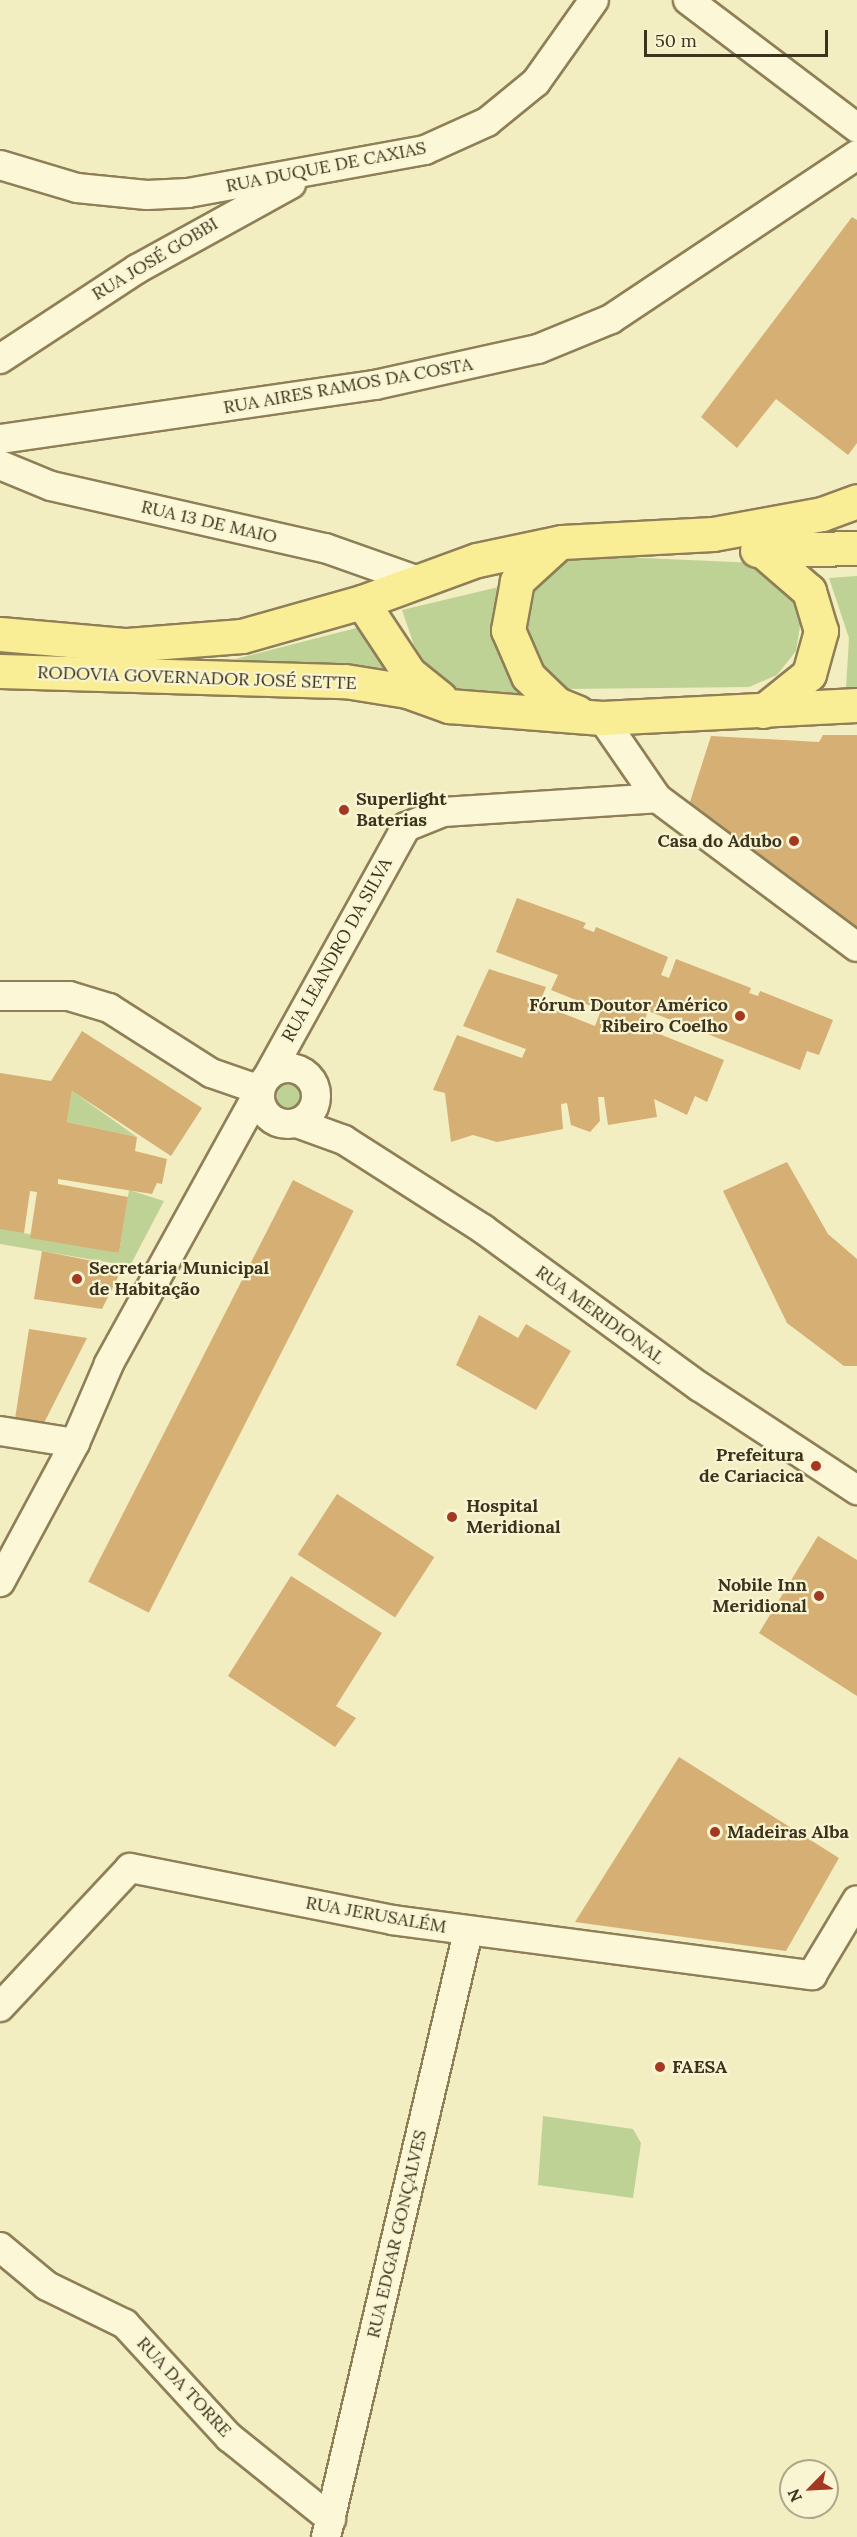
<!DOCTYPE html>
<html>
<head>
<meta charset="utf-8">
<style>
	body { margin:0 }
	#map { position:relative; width:857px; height:2537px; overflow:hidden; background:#f3edc2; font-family:Lora,serif }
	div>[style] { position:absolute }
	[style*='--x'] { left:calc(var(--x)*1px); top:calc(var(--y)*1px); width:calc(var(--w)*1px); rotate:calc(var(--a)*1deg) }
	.green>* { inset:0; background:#bfd295 }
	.round { border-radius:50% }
	.building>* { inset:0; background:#d5af74; transform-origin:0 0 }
	.roads { filter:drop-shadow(2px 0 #8f7f57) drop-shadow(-2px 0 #8f7f57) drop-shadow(0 2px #8f7f57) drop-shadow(0 -2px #8f7f57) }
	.minor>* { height:28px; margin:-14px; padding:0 14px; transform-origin:14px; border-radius:14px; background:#fcf8d7 }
	.minor>.ring { margin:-14px; padding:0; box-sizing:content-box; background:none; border:28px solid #fcf8d7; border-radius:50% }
	.major>* { height:33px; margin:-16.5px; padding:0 16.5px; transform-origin:16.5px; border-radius:16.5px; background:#f9ed96 }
	.dots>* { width:16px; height:16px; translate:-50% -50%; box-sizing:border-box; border:3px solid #f9f5d3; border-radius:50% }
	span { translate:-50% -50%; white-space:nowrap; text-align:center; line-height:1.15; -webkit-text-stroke:4.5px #f9f5d3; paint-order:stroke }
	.street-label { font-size:18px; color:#3d331d }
	.poi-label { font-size:18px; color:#3d331d; font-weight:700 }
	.left { translate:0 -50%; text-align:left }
	.right { translate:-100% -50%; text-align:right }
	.north { position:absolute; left:779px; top:2459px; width:60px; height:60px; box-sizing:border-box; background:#f9f5d3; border:2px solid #aea78a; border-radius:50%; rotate:246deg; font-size:16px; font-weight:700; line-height:24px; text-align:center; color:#3d331d }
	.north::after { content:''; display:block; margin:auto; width:21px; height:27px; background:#a43921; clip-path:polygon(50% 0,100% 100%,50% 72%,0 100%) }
	.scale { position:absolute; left:644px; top:30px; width:184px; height:27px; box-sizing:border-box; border:3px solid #3d331d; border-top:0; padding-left:8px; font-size:18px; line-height:21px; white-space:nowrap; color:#3d331d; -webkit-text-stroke:4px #f9f5d3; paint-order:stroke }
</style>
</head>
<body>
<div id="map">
	<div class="green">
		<i style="clip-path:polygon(577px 555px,756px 563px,792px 591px,801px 620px,796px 651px,777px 675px,749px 687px,568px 689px,539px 668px,523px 635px,533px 583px,560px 559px)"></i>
		<i style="clip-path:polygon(857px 576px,857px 687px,846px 688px,849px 638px,829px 578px)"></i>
		<i style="clip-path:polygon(507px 585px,537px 704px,468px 695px,437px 681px,414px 645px,402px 610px)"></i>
		<i style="clip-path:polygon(364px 626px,393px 670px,324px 664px,204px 667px)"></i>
		<i class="round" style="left:262px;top:1069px;width:54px;height:54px"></i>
		<i style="clip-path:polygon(72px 1091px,137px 1137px,67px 1122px)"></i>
		<i style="clip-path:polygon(129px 1190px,164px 1201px,130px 1266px,0 1244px,0 1228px,119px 1253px)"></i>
		<i style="clip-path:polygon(543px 2116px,633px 2129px,641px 2143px,633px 2198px,538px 2185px)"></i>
	</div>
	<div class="building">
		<i style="clip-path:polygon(852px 217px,857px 220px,857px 443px,848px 455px,776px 399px,737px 448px,701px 417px)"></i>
		<i style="clip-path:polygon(823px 735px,857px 735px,857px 938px,688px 808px,711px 736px,819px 742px)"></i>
		<i style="clip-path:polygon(517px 898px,586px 923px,583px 928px,594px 932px,596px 927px,668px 957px,661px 975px,669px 978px,676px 959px,751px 988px,749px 993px,758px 996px,760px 991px,833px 1020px,819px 1055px,807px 1051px,800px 1070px,648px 1011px,642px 1027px,724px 1060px,707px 1102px,695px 1096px,687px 1115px,654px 1099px,657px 1117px,608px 1125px,604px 1097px,598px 1097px,600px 1121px,590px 1132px,571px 1125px,567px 1103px,561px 1104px,563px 1129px,497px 1142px,473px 1135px,451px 1142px,445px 1093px,433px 1090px,457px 1035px,522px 1058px,526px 1049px,463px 1026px,489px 969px,546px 987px,539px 1004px,595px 1026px,601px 1010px,551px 990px,558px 975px,496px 952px)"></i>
		<i style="clip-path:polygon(82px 1031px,202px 1108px,171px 1156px,72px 1091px,67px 1122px,137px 1137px,135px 1151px,167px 1159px,162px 1184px,157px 1183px,152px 1194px,58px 1179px,58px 1184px,128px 1197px,119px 1253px,30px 1238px,37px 1192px,30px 1191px,24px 1233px,0 1229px,0 1073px,51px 1081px)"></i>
		<i style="clip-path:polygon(787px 1162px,828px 1234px,857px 1259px,857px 1366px,844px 1366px,787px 1323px,723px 1191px)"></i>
		<i style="left:293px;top:1180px;width:68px;height:451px;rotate:27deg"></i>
		<i style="clip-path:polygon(42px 1251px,123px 1267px,102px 1309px,34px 1299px)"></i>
		<i style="clip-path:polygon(479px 1315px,518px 1338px,526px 1324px,571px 1351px,536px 1410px,456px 1365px)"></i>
		<i style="clip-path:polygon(29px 1329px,87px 1338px,44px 1423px,15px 1419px)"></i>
		<i style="left:337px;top:1494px;width:116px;height:72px;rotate:33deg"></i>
		<i style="clip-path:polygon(818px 1536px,857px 1560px,857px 1696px,759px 1633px)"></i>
		<i style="clip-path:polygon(291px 1576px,382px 1633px,336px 1706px,356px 1718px,335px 1747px,228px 1676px)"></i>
		<i style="clip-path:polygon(679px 1757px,839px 1858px,786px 1951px,575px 1922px)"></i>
	</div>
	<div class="roads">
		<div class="minor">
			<i style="--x:688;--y:0;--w:212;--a:37.1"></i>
			<i style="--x:0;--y:165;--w:80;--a:16.6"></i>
			<i style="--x:77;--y:188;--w:70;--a:5.7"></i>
			<i style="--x:147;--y:195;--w:41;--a:-2.8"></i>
			<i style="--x:188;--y:193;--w:241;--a:-10.3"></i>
			<i style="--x:425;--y:150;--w:68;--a:-24.3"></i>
			<i style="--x:487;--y:122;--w:63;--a:-39.2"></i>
			<i style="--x:536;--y:82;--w:100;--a:-54.7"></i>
			<i style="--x:0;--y:359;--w:164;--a:-33.3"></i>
			<i style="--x:137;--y:269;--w:176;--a:-28.9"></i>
			<i style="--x:0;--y:439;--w:379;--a:-8.2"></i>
			<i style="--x:375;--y:385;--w:167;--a:-12.5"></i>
			<i style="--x:538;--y:349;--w:79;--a:-22.3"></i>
			<i style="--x:611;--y:319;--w:296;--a:-33.7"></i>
			<i style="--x:0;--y:465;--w:55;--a:22.4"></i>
			<i style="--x:51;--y:486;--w:281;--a:12.8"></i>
			<i style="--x:325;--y:548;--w:99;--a:19.5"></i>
			<i style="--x:602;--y:718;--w:97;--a:55.5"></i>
			<i style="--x:657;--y:798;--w:249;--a:36.7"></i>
			<i style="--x:0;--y:996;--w:69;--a:0"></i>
			<i style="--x:69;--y:996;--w:42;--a:16.7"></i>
			<i style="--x:109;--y:1008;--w:121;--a:32.5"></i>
			<i style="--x:211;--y:1073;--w:52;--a:19.1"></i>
			<i style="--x:260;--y:1090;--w:313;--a:118.9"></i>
			<i style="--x:109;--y:1364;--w:86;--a:113.3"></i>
			<i style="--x:75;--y:1443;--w:158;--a:118.3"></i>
			<i class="ring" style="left:260px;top:1068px;width:28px;height:28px"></i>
			<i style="--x:268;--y:1076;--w:285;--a:-61"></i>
			<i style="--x:406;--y:827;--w:40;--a:-22"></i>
			<i style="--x:443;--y:812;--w:214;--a:-3.7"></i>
			<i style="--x:297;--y:1123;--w:50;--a:19.9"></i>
			<i style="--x:344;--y:1140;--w:165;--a:32.6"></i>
			<i style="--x:483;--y:1229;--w:268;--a:36.1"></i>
			<i style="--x:700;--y:1387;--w:188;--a:33.3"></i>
			<i style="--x:0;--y:1431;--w:76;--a:9.1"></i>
			<i style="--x:0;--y:2007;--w:190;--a:-46.9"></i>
			<i style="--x:130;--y:1868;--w:267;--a:11.2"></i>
			<i style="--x:392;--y:1920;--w:424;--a:7.5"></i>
			<i style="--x:812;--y:1975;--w:87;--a:-59"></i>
			<i style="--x:0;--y:2247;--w:61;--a:39.7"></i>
			<i style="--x:47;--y:2286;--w:87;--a:26"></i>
			<i style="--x:125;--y:2324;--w:154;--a:47.4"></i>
			<i style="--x:229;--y:2437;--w:131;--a:38.8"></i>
			<i style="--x:326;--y:2537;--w:621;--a:-76.79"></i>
		</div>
		<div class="major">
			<i style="--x:555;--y:546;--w:52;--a:137.4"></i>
			<i style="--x:517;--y:581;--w:50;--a:100.4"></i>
			<i style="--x:508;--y:630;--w:50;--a:66.5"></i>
			<i style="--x:528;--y:676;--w:40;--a:44"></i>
			<i style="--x:557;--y:704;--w:22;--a:22"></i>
			<i style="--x:757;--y:550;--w:100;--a:-1.1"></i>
			<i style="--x:362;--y:602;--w:85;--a:56.5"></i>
			<i style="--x:409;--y:673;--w:40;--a:39"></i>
			<i style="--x:0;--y:634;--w:127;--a:5"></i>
			<i style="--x:127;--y:645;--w:115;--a:-4.5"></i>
			<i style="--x:242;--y:636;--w:125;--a:-15.8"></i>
			<i style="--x:362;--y:602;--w:122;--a:-20.1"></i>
			<i style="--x:477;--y:560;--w:87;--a:-12"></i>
			<i style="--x:562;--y:542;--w:151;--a:-3"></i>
			<i style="--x:713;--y:534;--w:111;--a:-10.4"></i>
			<i style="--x:822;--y:514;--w:37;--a:-20"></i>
			<i style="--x:0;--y:671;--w:345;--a:1.7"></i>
			<i style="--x:345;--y:681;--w:63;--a:9.2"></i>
			<i style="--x:407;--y:691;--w:45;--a:19.7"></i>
			<i style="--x:449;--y:706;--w:153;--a:4.5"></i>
			<i style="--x:602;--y:718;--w:255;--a:-2.9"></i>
			<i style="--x:763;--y:711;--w:59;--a:-38.8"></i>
			<i style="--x:809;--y:674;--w:45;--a:-74.4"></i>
			<i style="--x:821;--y:631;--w:42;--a:-106.7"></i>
			<i style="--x:809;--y:591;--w:60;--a:-139.1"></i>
		</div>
	</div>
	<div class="dots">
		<i style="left:344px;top:810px;background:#a43921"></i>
		<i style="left:794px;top:841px;background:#a43921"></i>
		<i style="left:740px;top:1016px;background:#a43921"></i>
		<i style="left:77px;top:1279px;background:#a43921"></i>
		<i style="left:816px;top:1466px;background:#a43921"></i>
		<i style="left:452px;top:1517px;background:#a43921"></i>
		<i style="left:819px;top:1596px;background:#a43921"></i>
		<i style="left:715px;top:1832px;background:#a43921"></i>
		<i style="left:660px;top:2067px;background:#a43921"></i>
	</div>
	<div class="street-label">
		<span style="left:326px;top:167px;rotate:-11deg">RUA DUQUE DE CAXIAS</span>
		<span style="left:155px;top:259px;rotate:-31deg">RUA JOSÉ GOBBI</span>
		<span style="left:348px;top:386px;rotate:-10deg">RUA AIRES RAMOS DA COSTA</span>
		<span style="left:209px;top:522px;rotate:13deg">RUA 13 DE MAIO</span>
		<span style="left:197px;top:678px;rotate:2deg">RODOVIA GOVERNADOR JOSÉ SETTE</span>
		<span style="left:337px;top:950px;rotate:-61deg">RUA LEANDRO DA SILVA</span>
		<span style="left:600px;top:1315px;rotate:36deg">RUA MERIDIONAL</span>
		<span style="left:376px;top:1915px;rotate:10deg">RUA JERUSALÉM</span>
		<span style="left:397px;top:2234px;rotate:-77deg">RUA EDGAR GONÇALVES</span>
		<span style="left:184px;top:2387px;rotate:47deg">RUA DA TORRE</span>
	</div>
	<div class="poi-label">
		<span class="left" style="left:356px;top:810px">Superlight<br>Baterias</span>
		<span class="right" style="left:782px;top:841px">Casa do Adubo</span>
		<span class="right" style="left:728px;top:1016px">Fórum Doutor Américo<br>Ribeiro Coelho</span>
		<span class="left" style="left:89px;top:1279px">Secretaria Municipal<br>de Habitação</span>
		<span class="right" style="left:804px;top:1466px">Prefeitura<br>de Cariacica</span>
		<span class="left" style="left:466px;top:1517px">Hospital<br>Meridional</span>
		<span class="right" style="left:807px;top:1596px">Nobile Inn<br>Meridional</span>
		<span class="left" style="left:727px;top:1832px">Madeiras Alba</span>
		<span class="left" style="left:672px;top:2067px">FAESA</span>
	</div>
	<div class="north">N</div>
	<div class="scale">50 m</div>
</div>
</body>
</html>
